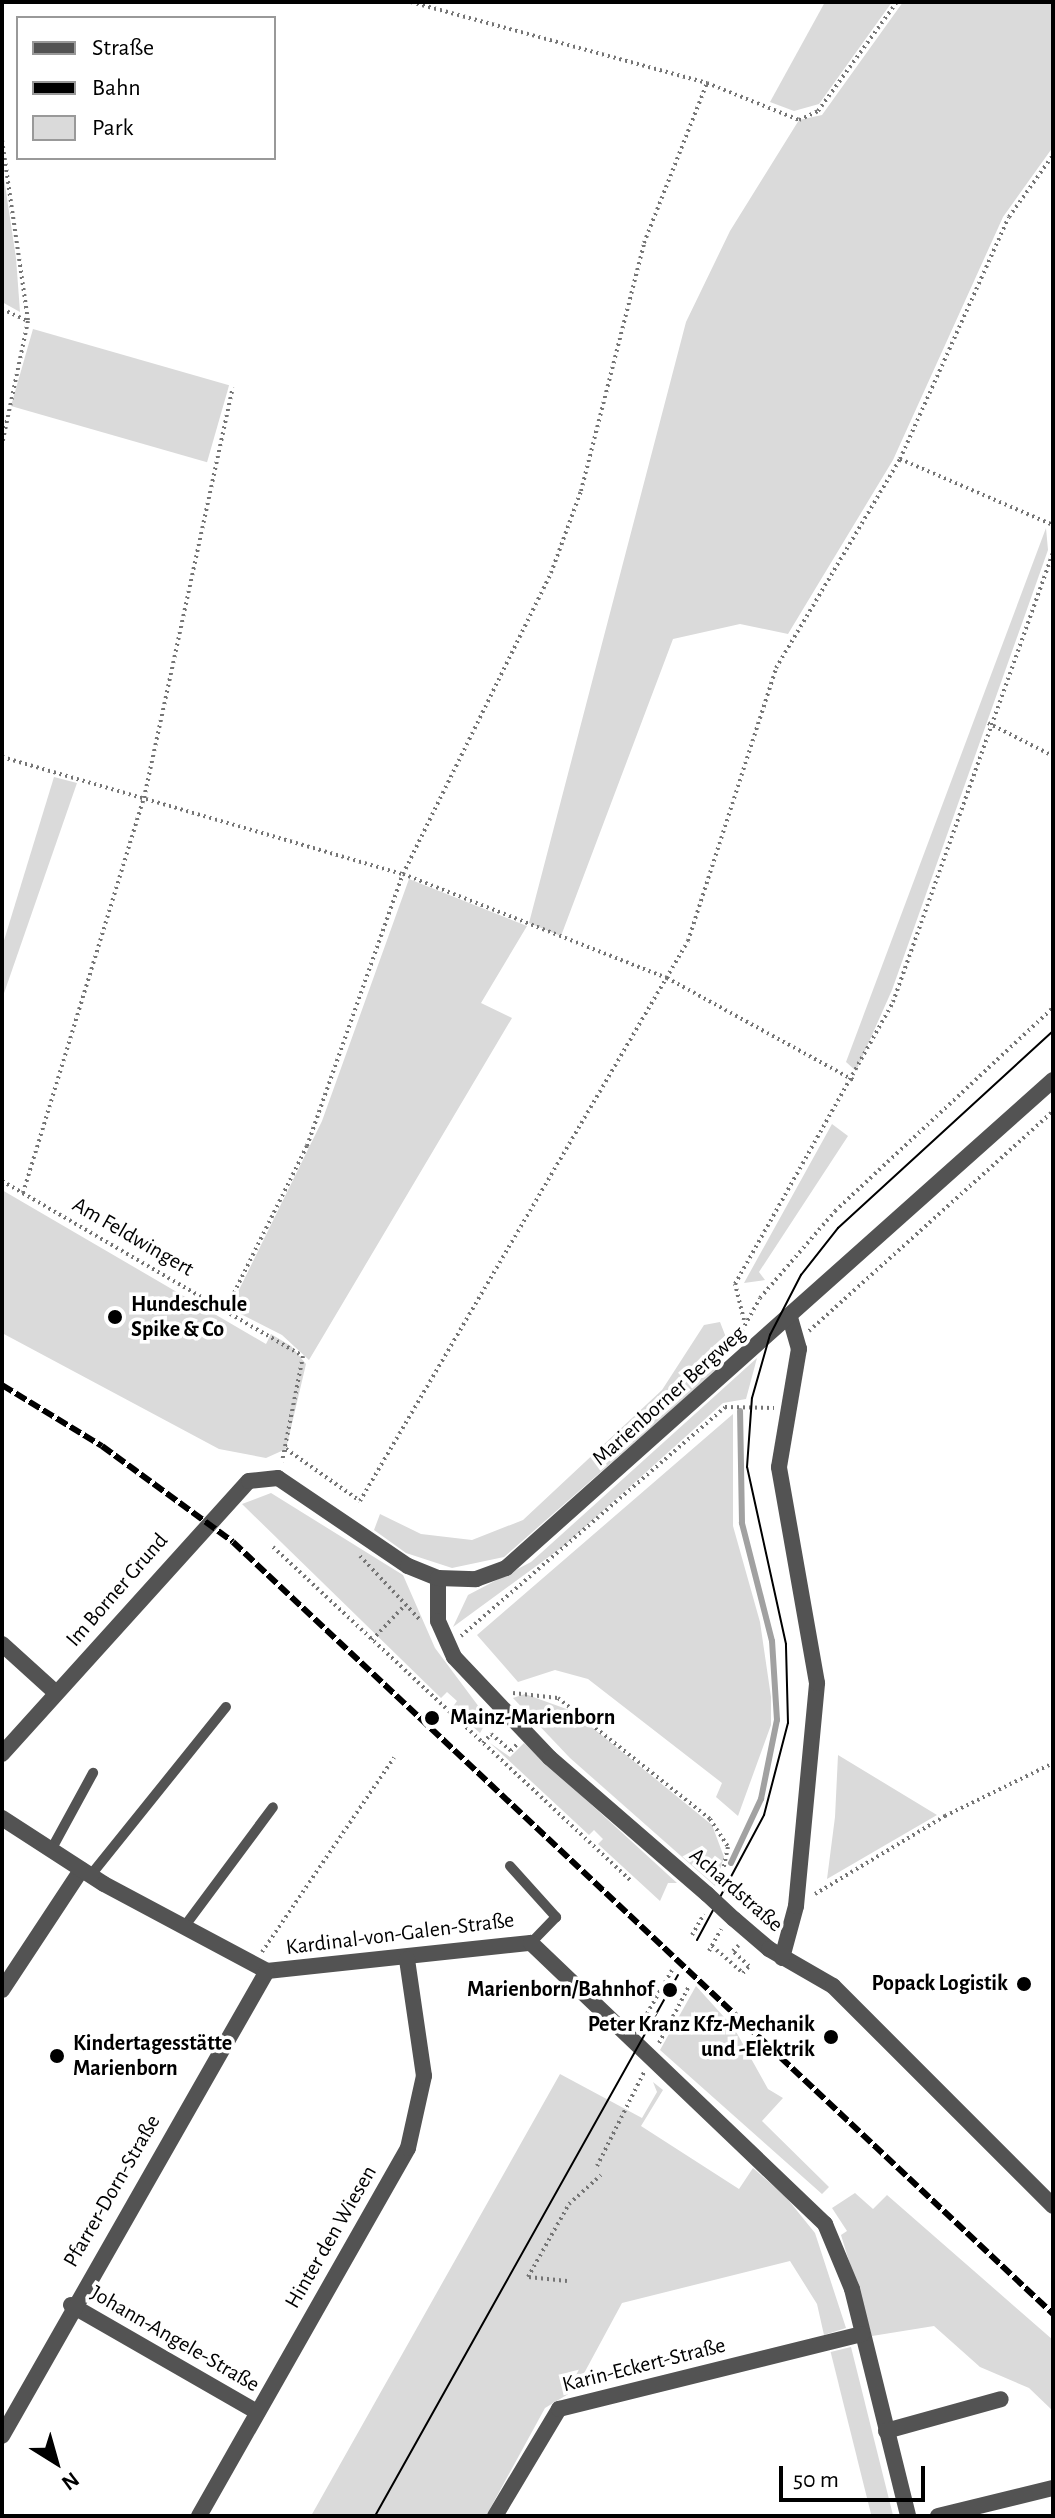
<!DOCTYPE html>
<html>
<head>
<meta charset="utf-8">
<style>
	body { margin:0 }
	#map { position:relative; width:1055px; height:2518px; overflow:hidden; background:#fff; font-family:"Alegreya Sans",sans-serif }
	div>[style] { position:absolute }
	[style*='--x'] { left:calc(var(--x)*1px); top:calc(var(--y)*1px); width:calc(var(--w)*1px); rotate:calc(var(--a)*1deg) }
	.green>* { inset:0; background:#dadada; transform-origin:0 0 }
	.stream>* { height:6px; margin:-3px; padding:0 3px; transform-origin:3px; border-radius:3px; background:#a1a1a1 }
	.path>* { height:4px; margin-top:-2px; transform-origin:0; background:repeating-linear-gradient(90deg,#757575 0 2px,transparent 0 6px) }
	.service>* { height:10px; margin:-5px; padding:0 5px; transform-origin:5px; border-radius:5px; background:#535353 }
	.minor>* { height:16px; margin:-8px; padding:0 8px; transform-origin:8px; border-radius:8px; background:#535353 }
	.tertiary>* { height:16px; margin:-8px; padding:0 8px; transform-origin:8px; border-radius:8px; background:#535353 }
	.tram>* { height:2px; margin:-1px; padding:0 1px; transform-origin:1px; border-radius:1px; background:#000 }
	.rail>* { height:6px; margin-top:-3px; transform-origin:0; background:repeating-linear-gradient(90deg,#000 0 12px,transparent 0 16px) }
	.minor-bridge>* { height:16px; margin:-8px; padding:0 8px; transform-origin:8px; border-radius:8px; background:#535353 }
	.dots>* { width:22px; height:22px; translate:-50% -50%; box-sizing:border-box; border:4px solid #fff; border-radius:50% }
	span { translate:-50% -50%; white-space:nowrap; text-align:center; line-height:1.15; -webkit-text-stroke:7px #fff; paint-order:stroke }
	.street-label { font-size:22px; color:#000 }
	.poi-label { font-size:22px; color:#000; font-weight:700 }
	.left { translate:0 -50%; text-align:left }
	.right { translate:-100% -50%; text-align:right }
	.frame { position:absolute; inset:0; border:4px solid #000; pointer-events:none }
	.legend { position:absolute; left:16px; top:16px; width:260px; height:144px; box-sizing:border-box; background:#fff; border:2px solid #999; margin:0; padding:10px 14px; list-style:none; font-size:24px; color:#000 }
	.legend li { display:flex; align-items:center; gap:16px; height:40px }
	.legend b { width:40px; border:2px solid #999 }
	.north { position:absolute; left:16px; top:2422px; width:80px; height:80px; -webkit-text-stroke:6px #fff; paint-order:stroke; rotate:143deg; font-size:22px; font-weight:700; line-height:32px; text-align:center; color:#000 }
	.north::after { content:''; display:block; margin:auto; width:28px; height:36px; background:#000; clip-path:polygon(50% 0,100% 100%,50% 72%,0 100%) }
	.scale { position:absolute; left:779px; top:2466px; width:146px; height:36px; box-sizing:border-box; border:4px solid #000; border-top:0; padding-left:10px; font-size:24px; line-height:28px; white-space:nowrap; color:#000; -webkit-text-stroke:6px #fff; paint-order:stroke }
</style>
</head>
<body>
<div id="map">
	<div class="green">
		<i style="clip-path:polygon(825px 2px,892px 2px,819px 104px,794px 111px,770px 102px)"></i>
		<i style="clip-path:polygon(903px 2px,1053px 2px,1053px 147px,1003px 217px,893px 460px,788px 634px,740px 624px,673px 639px,561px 936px,529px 923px,686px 322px,730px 231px,799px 120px,822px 115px)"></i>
		<i style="clip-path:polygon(2px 165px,16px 258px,20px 312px,2px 302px)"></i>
		<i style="left:33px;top:329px;width:204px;height:80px;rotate:16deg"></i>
		<i style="clip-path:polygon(1046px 528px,1048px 550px,892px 990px,856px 1071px,846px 1062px)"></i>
		<i style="clip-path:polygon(54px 777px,77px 783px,2px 999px,2px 947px)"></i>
		<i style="clip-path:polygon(409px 879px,527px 926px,481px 1003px,512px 1018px,309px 1360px,282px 1335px,235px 1311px,234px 1300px,322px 1121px)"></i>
		<i style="clip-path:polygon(832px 1124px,848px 1136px,759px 1272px,765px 1280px,744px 1283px)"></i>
		<i style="clip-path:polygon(2px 1190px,266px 1344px,271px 1334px,291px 1346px,306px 1364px,286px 1449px,266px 1458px,219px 1449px,2px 1333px)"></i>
		<i style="clip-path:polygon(720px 1322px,727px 1340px,717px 1370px,504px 1557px,452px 1568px,406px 1553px,374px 1530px,380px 1514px,421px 1534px,472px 1540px,523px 1520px,662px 1390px,704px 1325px)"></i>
		<i style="clip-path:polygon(757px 1358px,746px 1399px,723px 1403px,565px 1545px,453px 1627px,468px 1595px,531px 1562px)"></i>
		<i style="clip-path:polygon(733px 1414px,733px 1526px,760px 1622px,771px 1697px,771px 1725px,738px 1816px,716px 1797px,722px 1783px,588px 1679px,555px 1670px,518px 1682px,477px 1635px)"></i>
		<i style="clip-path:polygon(271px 1493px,403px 1575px,435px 1648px,488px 1719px,480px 1733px,452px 1708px,457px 1701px,447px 1692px,441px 1698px,242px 1504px)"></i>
		<i style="clip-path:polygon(525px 1694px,572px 1711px,712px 1825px,724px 1857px,715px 1886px,570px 1758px,513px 1698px)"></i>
		<i style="clip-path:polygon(490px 1743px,510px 1757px,524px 1743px,677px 1883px,668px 1883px,660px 1901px,598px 1844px,603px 1839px,594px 1830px,589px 1835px)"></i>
		<i style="clip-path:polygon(838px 1755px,937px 1815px,827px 1879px,835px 1817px)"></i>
		<i style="clip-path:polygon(696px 1986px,734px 2028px,768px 2089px,783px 2098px,762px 2121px,829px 2187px,822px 2194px,660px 2050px)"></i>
		<i style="clip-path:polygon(560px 2074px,642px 2118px,657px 2092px,653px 2082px,663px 2090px,641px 2126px,739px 2189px,753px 2168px,785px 2196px,815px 2233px,846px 2328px,824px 2335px,817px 2304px,790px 2261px,622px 2303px,575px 2390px,545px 2408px,486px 2516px,311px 2516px)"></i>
		<i style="clip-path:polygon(855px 2193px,873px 2209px,887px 2195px,1053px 2340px,1053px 2411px,1029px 2388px,980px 2367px,934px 2326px,872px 2336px,841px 2235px,847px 2231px,832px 2208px)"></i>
		<i style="left:851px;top:2347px;width:174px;height:21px;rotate:76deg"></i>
	</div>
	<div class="stream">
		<i style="--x:731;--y:1863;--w:71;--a:-64.9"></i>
		<i style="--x:761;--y:1799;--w:81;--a:-78.6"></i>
		<i style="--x:777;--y:1720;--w:79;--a:-93.6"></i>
		<i style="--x:772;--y:1641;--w:122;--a:-104.3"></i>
		<i style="--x:742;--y:1523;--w:112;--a:-91"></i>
	</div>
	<div class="path">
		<i style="--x:411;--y:2;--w:307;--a:15.3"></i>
		<i style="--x:707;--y:83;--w:99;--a:21.9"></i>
		<i style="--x:799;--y:120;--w:21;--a:-25"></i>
		<i style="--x:818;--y:111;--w:135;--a:-54.1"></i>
		<i style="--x:2;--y:140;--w:183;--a:81.8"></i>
		<i style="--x:28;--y:321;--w:126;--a:101.9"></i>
		<i style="--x:2;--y:309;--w:29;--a:25"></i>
		<i style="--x:900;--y:459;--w:167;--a:23.3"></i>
		<i style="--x:988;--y:723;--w:73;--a:26.9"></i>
		<i style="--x:2;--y:757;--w:418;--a:16.3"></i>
		<i style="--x:403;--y:874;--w:284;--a:21.5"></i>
		<i style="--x:667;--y:978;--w:214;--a:28.7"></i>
		<i style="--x:2;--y:1181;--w:348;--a:30.2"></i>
		<i style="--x:303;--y:1356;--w:108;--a:101.2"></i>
		<i style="--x:23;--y:1193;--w:413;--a:-73"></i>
		<i style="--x:144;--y:798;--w:420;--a:-77.8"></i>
		<i style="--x:226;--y:1309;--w:182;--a:-63.6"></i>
		<i style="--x:307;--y:1146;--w:288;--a:-70.6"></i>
		<i style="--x:403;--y:874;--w:335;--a:-63.8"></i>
		<i style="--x:551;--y:573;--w:87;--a:-69.9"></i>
		<i style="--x:581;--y:491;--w:256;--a:-75.7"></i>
		<i style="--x:644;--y:243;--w:172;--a:-68.5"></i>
		<i style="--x:744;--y:1320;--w:37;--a:-104"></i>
		<i style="--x:735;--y:1284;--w:323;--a:-60.7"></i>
		<i style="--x:893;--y:1002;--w:478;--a:-70.4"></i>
		<i style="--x:809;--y:1331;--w:329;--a:-42"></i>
		<i style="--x:739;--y:1336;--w:43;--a:-61.1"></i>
		<i style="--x:760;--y:1298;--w:115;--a:-49.2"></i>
		<i style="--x:835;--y:1211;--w:298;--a:-43"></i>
		<i style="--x:286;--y:1449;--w:90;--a:35.1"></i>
		<i style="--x:360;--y:1501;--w:649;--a:-59.64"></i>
		<i style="--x:688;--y:941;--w:287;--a:-72.1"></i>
		<i style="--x:776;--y:668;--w:243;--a:-59.3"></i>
		<i style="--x:900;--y:459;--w:265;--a:-65.8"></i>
		<i style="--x:1009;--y:217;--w:76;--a:-54.6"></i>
		<i style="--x:273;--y:1547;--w:490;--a:43"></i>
		<i style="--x:360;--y:1556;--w:88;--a:46.8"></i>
		<i style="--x:461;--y:1636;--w:349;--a:-40.9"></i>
		<i style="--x:725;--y:1407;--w:49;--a:1.2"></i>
		<i style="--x:372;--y:1640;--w:48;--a:-46.7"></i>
		<i style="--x:513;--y:1693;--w:45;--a:6.3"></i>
		<i style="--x:558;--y:1698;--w:194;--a:38.5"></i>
		<i style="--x:710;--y:1819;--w:33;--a:57"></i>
		<i style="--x:728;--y:1847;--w:39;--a:102"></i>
		<i style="--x:483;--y:1743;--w:12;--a:-48"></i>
		<i style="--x:491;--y:1734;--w:26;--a:40"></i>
		<i style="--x:511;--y:1751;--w:9;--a:-49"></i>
		<i style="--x:815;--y:1894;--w:152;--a:-31"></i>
		<i style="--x:945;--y:1816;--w:120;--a:-26.1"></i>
		<i style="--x:692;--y:1935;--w:24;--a:-60"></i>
		<i style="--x:712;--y:1946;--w:41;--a:41.1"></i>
		<i style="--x:743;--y:1973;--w:9;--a:-49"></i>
		<i style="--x:749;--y:1966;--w:22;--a:-137"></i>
		<i style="--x:733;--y:1951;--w:8;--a:-45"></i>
		<i style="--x:709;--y:1951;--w:25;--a:-61"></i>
		<i style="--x:262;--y:1952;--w:235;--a:-55.8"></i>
		<i style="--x:641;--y:2024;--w:62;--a:-60.1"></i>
		<i style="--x:659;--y:2043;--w:64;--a:-62.2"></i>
		<i style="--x:597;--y:2166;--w:105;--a:-63.4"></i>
		<i style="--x:567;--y:2281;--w:39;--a:-174"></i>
		<i style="--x:528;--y:2277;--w:84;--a:-60.7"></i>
		<i style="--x:569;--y:2204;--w:43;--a:-42.2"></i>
	</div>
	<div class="service">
		<i style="--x:51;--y:1850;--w:88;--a:-61.4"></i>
		<i style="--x:510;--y:1866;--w:69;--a:48"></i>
		<i style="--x:556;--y:1917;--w:36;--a:134"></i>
		<i style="--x:90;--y:1876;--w:217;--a:-51.2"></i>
		<i style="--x:184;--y:1927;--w:149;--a:-53.4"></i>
	</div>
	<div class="minor">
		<i style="--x:438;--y:1578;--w:43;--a:90"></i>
		<i style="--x:438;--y:1621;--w:39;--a:66"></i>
		<i style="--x:454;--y:1657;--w:139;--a:46.5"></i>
		<i style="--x:550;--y:1758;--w:208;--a:40.9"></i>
		<i style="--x:2;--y:1644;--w:73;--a:42.2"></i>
		<i style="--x:734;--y:1919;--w:46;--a:40.6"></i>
		<i style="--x:769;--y:1949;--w:74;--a:30"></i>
		<i style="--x:833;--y:1986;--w:311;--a:45"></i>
		<i style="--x:782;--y:1958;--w:54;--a:-74.9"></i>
		<i style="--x:796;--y:1906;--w:224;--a:-84.6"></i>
		<i style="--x:817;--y:1683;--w:219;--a:-100"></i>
		<i style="--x:779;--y:1467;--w:120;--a:-80.4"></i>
		<i style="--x:799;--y:1349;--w:32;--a:-106"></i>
		<i style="--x:267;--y:1971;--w:265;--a:-6.1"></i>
		<i style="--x:531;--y:1943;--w:407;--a:43.7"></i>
		<i style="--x:825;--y:2224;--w:70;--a:67.4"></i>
		<i style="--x:852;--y:2289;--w:234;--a:76.1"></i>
		<i style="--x:2;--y:1990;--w:144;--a:-56.6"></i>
		<i style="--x:71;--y:2305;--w:215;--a:29.9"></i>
		<i style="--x:886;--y:2431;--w:119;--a:-15.5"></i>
		<i style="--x:199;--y:2516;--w:423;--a:-60.4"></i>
		<i style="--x:408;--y:2148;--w:74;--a:-77.5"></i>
		<i style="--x:424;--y:2076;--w:118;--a:-98.3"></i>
		<i style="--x:495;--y:2516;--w:125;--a:-59.1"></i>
		<i style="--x:559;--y:2409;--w:312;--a:-13.9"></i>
		<i style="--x:938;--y:2516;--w:118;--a:-13.7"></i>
	</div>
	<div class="tertiary">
		<i style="--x:2;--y:1754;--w:368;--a:-47.9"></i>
		<i style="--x:249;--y:1481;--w:29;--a:-6"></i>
		<i style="--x:278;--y:1478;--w:157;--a:34.1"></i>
		<i style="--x:408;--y:1566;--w:32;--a:22"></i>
		<i style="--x:438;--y:1578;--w:38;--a:2"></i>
		<i style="--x:476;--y:1579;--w:32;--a:-20"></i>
		<i style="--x:506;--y:1568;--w:733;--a:-41.74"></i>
		<i style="--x:2;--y:1818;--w:121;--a:32.9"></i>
		<i style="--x:104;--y:1884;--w:185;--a:28.1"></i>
		<i style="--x:267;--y:1971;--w:535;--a:119.68"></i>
	</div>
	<div class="tram">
		<i style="--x:697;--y:1940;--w:142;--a:-61.8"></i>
		<i style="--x:764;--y:1815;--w:95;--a:-75.4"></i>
		<i style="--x:788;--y:1723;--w:79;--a:-91.5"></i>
		<i style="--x:786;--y:1644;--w:181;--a:-102.4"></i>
		<i style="--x:747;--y:1467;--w:69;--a:-85.9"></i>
		<i style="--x:752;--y:1398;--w:66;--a:-74.1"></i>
		<i style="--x:770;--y:1335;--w:68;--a:-62.7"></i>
		<i style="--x:801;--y:1275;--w:60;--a:-51.8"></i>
		<i style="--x:838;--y:1228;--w:292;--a:-42.5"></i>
		<i style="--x:375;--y:2516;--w:620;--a:-60.75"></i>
	</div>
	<div class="rail">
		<i style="--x:2;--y:1385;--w:117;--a:31.4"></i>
		<i style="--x:102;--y:1446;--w:162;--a:36.2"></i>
		<i style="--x:233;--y:1542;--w:1126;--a:43.27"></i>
	</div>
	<div class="minor-bridge">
		<i style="--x:707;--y:1894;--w:37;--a:43"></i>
	</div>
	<div class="dots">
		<i style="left:115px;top:1317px;background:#000"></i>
		<i style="left:432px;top:1718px;background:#000"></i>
		<i style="left:1024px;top:1984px;background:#000"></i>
		<i style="left:670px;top:1990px;background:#000"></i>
		<i style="left:831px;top:2037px;background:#000"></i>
		<i style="left:57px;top:2056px;background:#000"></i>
	</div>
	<div class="street-label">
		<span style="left:133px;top:1237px;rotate:30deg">Am Feldwingert</span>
		<span style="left:669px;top:1396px;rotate:-42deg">Marienborner Bergweg</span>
		<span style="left:117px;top:1590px;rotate:-49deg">Im Borner Grund</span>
		<span style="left:736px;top:1890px;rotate:41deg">Achardstraße</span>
		<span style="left:400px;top:1934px;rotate:-7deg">Kardinal-von-Galen-Straße</span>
		<span style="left:112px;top:2191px;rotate:-60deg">Pfarrer-Dorn-Straße</span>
		<span style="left:331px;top:2237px;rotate:-60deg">Hinter den Wiesen</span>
		<span style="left:175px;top:2339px;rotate:30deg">Johann-Angele-Straße</span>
		<span style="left:644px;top:2365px;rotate:-14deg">Karin-Eckert-Straße</span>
	</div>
	<div class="poi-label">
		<span class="left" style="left:131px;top:1317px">Hundeschule<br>Spike &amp; Co</span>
		<span class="left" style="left:450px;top:1718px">Mainz-Marienborn</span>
		<span class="right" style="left:1008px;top:1984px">Popack Logistik</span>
		<span class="right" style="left:654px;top:1990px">Marienborn/Bahnhof</span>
		<span class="right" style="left:815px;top:2037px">Peter Kranz Kfz-Mechanik<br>und -Elektrik</span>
		<span class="left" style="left:73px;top:2056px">Kindertagesstätte<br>Marienborn</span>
	</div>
	<div class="frame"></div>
	<ul class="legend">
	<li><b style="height:10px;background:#535353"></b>Straße</li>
	<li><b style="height:10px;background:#000"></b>Bahn</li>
	<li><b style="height:22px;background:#dadada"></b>Park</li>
	</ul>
	<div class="north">N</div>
	<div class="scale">50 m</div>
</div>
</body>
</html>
